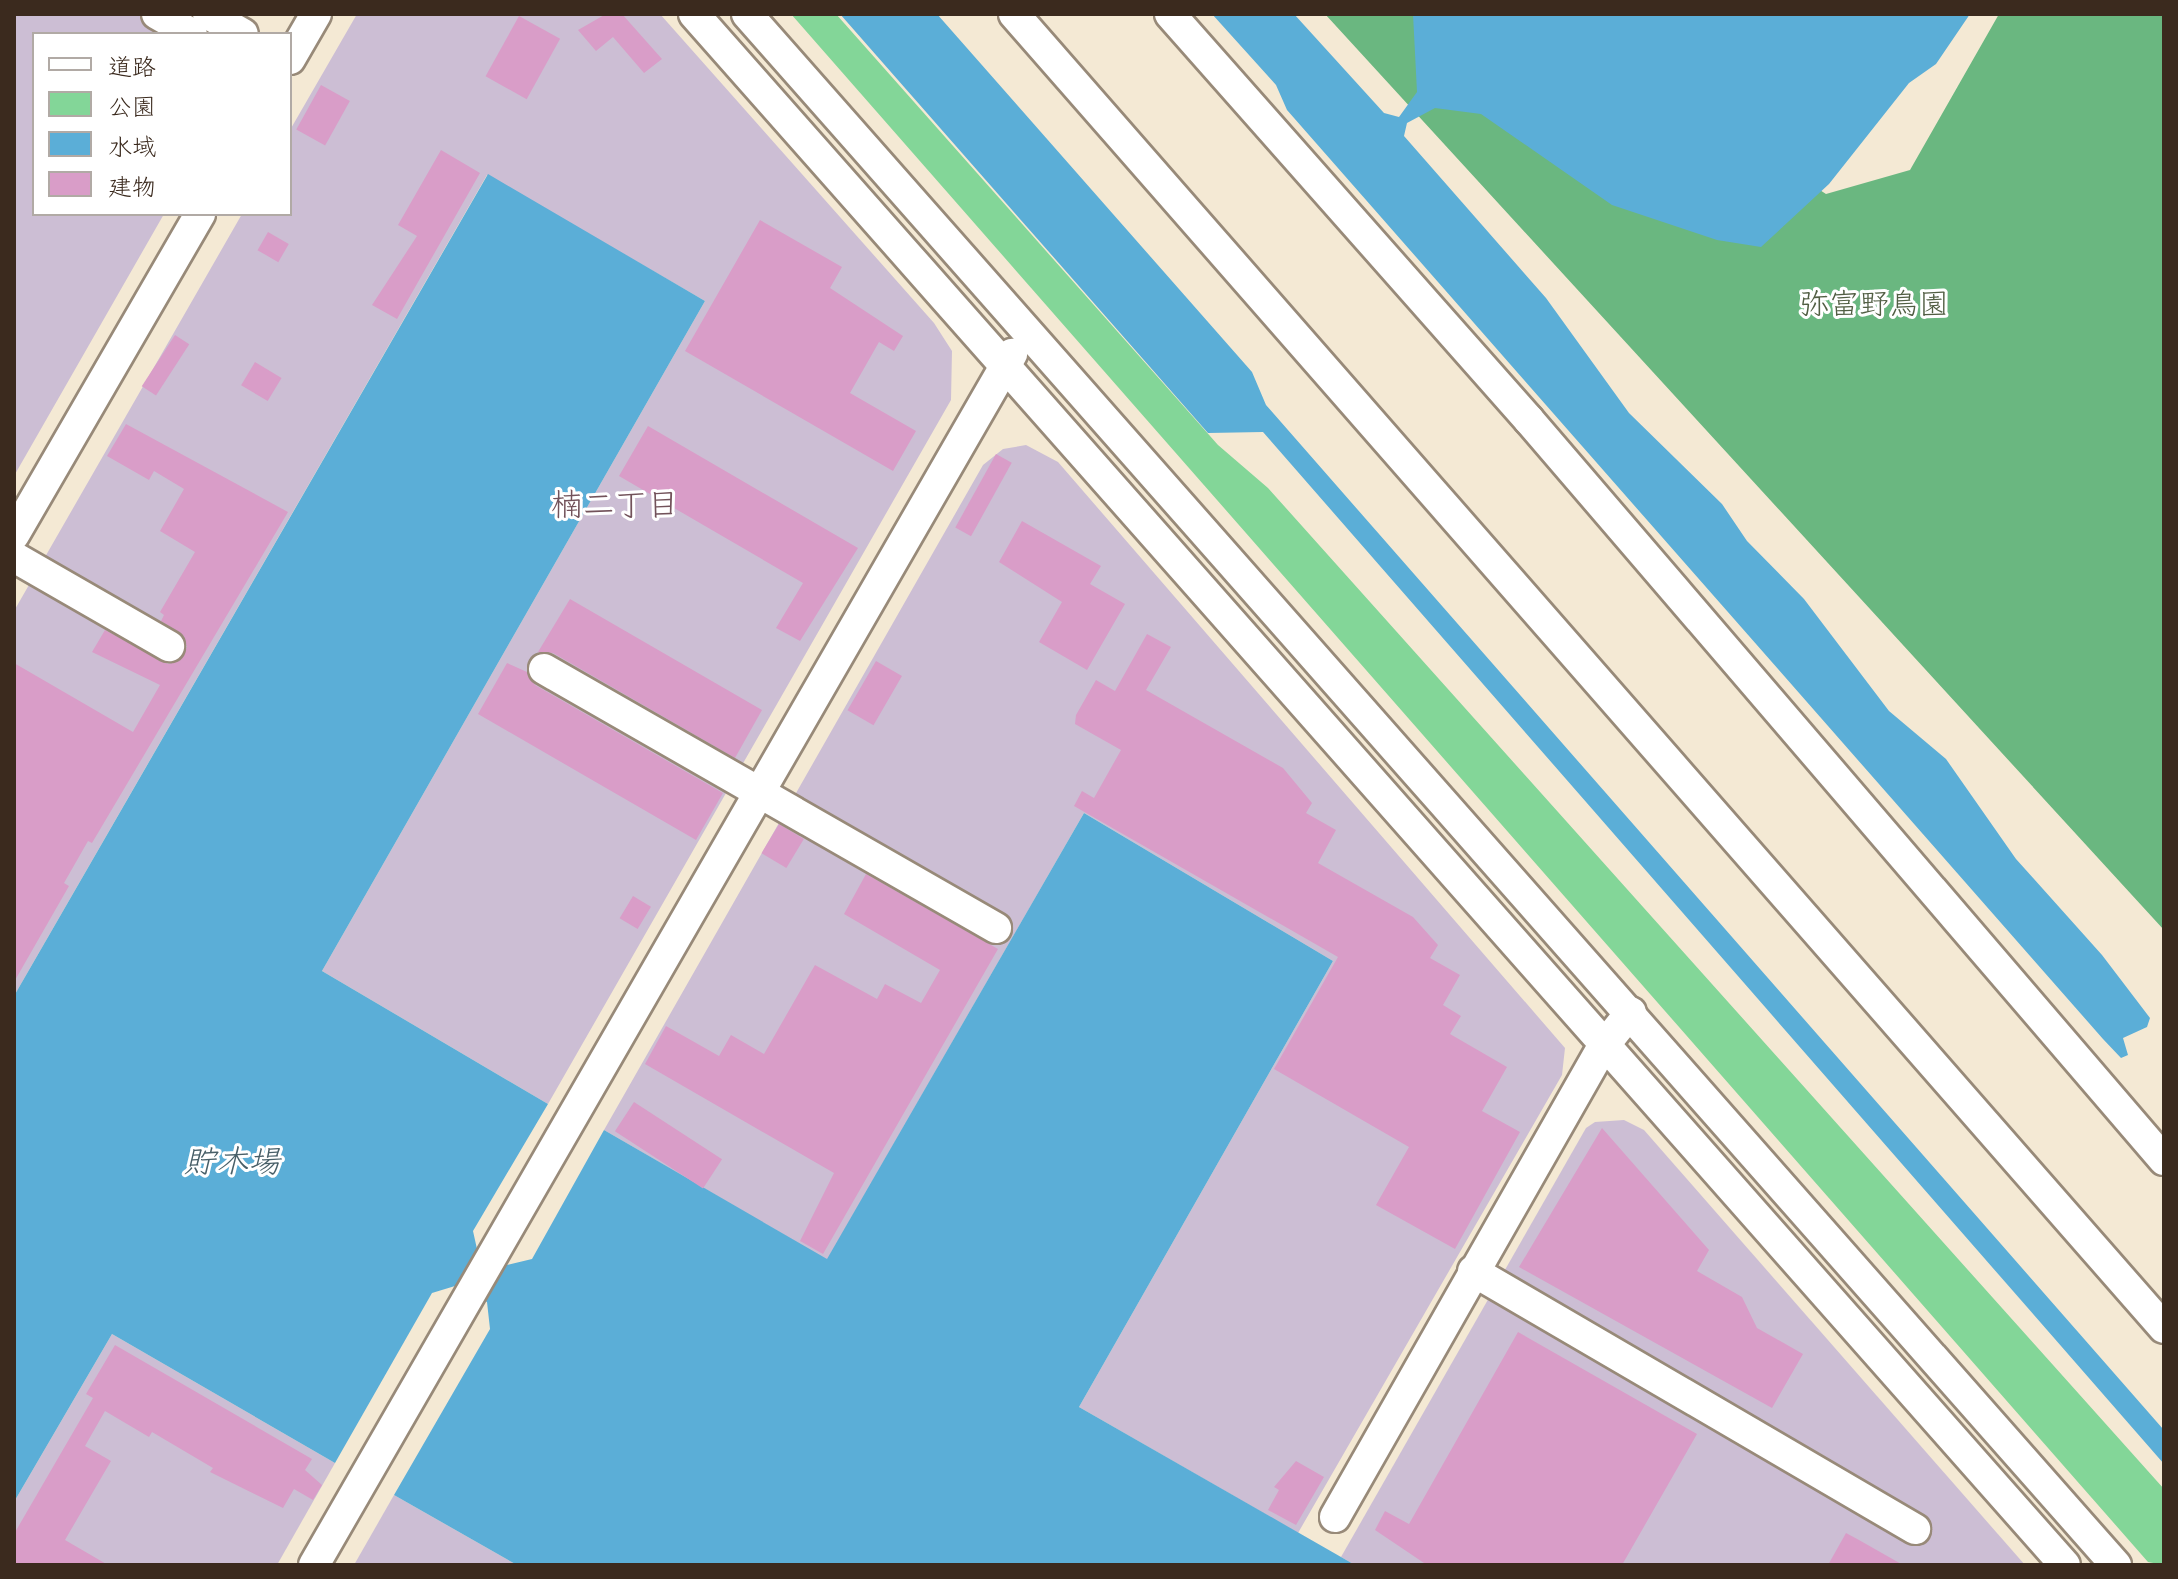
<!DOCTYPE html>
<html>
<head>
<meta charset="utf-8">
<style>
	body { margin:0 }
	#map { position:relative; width:2178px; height:1579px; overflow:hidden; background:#f4e9d4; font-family:"Comic Neue","Klee One",sans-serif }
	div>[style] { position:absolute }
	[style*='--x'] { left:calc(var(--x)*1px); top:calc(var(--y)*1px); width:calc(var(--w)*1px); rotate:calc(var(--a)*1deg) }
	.industrial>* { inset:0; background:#ccbed4 }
	.green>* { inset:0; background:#83d698 }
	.forest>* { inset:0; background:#6ab780 }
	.water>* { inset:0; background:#5baed7 }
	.building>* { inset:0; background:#d99dc8; transform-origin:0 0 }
	.roads { filter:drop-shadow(2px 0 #988a79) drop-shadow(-2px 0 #988a79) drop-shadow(0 2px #988a79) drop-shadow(0 -2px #988a79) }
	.minor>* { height:30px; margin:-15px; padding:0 15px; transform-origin:15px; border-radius:15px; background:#fff }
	span { translate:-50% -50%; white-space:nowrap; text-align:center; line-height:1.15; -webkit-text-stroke:6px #fff; paint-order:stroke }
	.park-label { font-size:30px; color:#515e43 }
	.neighbourhood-label { font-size:32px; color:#72525a }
	.water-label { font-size:32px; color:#485f68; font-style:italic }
	.frame { position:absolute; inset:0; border:16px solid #3b2a1e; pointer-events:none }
	.legend { position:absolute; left:32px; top:32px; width:260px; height:184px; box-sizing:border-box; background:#fff; border:2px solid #b1aaa5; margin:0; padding:10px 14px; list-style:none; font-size:24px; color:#3b2a1e }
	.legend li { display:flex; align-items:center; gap:16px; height:40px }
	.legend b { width:40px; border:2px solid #b1aaa5 }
</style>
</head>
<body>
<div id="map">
	<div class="industrial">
		<i style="clip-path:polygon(14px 14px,138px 14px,173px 34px,34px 34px,34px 214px,164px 214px,14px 476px)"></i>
		<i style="clip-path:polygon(357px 14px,660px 14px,934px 323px,952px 351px,951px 400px,548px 1104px,322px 971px,705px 301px,487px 175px,14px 996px,14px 611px,242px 214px,290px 214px,290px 130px)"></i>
		<i style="clip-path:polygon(1026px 445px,1058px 462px,1565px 1048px,1562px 1075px,1298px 1533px,1079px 1407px,1333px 961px,1084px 813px,827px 1260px,604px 1130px,983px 465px,1003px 449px)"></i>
		<i style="clip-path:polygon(1624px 1120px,1644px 1130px,2025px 1565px,1355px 1565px,1341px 1557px,1586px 1128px,1595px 1122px)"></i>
		<i style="clip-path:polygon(112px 1334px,335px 1463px,277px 1565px,14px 1565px,14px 1502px)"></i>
		<i style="clip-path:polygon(394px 1495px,517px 1565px,354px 1565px)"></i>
	</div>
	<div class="green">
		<i style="clip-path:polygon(791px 14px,836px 14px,1218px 445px,1268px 488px,2164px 1489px,2164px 1565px,2148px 1562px)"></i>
	</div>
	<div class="forest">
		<i style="clip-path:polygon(1325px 14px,1549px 14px,1826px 194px,1910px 170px,1999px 14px,2164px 14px,2164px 930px)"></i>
	</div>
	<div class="water">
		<i style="clip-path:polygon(840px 14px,937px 14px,1252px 372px,1266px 405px,2163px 1429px,2164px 1464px,1263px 432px,1208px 433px)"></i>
		<i style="clip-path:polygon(1212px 14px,1294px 14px,1384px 113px,1399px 117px,1417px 92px,1413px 14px,1970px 14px,1936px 64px,1909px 83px,1829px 184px,1761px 247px,1717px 240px,1612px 205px,1481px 114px,1435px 108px,1407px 123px,1404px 136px,1546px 298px,1629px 413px,1722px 504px,1747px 541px,1804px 599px,1889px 711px,1946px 759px,2016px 859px,2102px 955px,2150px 1018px,2147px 1027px,2123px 1038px,2128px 1055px,2121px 1058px,2103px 1039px,1582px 446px,1287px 110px,1276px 85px)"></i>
		<i style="clip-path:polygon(488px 174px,705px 301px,322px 971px,548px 1104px,473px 1231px,477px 1249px,507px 1265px,532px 1259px,604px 1130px,827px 1259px,1084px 813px,1333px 961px,1079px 1407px,1355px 1565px,517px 1565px,394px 1495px,490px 1329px,487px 1302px,455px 1286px,432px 1293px,335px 1463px,112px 1334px,14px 1502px,14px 996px)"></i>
	</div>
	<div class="building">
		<i style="clip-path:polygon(606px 14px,622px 14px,662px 59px,644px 73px,613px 37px,596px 51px,578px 30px)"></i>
		<i style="left:519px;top:16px;width:47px;height:69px;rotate:29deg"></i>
		<i style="left:321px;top:85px;width:33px;height:51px;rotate:29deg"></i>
		<i style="clip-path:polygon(441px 150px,480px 173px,397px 319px,372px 305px,417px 236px,398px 225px)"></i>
		<i style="clip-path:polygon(760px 220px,842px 267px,830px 288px,903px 336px,894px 351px,879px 342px,850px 393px,916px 431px,893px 471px,685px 351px)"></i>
		<i style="left:268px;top:232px;width:24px;height:21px;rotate:30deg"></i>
		<i style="left:175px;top:335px;width:17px;height:61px;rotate:33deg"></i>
		<i style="left:255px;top:362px;width:31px;height:27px;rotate:31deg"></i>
		<i style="clip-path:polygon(126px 424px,288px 512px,92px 843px,88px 841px,64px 883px,69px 886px,14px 982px,14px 663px,133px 732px,160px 685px,92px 652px,105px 630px,168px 664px,179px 661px,187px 647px,184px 636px,161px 621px,164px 615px,160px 612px,195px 552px,160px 531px,184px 489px,154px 471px,149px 480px,107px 456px)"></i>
		<i style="clip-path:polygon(648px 426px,858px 548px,800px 641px,776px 628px,803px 583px,619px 476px)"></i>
		<i style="left:996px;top:454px;width:18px;height:84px;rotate:29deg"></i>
		<i style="clip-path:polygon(1022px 521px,1101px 566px,1090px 584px,1125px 604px,1087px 670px,1039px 642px,1062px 602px,999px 562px)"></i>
		<i style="clip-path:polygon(570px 599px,762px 710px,735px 758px,553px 653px,538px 652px)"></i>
		<i style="clip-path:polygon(1147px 634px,1171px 647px,1146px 690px,1283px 768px,1312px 803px,1306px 813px,1336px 830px,1318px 863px,1413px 917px,1438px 945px,1430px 958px,1460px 975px,1443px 1005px,1461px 1016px,1450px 1034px,1507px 1067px,1482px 1111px,1520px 1132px,1455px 1249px,1376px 1205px,1409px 1147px,1274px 1069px,1338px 957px,1074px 806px,1082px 791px,1094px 798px,1121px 750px,1075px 724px,1076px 715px,1096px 680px,1115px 691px)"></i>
		<i style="left:876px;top:661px;width:30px;height:57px;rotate:30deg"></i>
		<i style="clip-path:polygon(507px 663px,527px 672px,535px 685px,723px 793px,696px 840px,478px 714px)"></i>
		<i style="left:779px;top:824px;width:29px;height:34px;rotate:31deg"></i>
		<i style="clip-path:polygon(866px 874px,998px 949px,823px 1254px,800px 1241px,834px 1173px,645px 1064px,666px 1026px,719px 1056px,731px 1035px,764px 1054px,815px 965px,877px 999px,885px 984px,921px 1003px,940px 970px,844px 914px)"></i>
		<i style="left:633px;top:896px;width:21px;height:26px;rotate:31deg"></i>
		<i style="left:634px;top:1102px;width:105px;height:35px;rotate:33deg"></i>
		<i style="clip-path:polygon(1602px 1128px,1709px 1250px,1697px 1271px,1742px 1297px,1757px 1328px,1803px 1354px,1772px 1408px,1519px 1267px)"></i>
		<i style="clip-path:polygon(1518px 1332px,1697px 1434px,1622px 1565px,1427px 1565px,1375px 1530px,1385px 1511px,1409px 1524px)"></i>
		<i style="clip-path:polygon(115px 1345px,312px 1459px,305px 1470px,322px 1485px,313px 1500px,294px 1489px,283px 1508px,210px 1472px,213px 1468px,152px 1432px,149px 1437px,105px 1411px,85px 1446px,111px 1461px,65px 1540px,108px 1565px,14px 1565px,14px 1534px,93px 1398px,86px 1394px)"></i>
		<i style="clip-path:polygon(1296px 1461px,1324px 1477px,1296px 1525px,1268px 1510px,1279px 1490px,1274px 1487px)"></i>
		<i style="clip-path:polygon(1846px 1533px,1859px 1540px,1903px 1565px,1828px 1565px)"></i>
	</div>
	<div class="roads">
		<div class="minor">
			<i style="--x:157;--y:14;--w:40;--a:29.7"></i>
			<i style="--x:208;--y:14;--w:40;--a:29.7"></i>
			<i style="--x:694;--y:14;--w:2070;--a:48.53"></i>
			<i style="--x:747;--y:14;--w:2069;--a:48.57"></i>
			<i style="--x:1014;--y:14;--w:1746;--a:48.81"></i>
			<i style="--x:1170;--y:14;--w:542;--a:48.52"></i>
			<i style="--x:1529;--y:420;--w:975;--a:49.37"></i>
			<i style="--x:290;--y:59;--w:52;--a:-60"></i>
			<i style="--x:14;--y:535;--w:371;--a:-59.9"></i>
			<i style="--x:14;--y:557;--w:179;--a:29.9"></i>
			<i style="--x:544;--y:669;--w:521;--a:29.81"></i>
			<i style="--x:1473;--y:1271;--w:512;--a:30.27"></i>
			<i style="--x:1335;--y:1517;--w:540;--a:-60.35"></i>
			<i style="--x:1602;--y:1048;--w:46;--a:-51.1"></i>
			<i style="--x:314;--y:1565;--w:1398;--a:-60.04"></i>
		</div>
	</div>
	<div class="park-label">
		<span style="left:1874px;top:305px">弥富野鳥園</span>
	</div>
	<div class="neighbourhood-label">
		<span style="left:615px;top:505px">楠二丁目</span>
	</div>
	<div class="water-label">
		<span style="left:232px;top:1162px">貯木場</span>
	</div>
	<div class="frame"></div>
	<ul class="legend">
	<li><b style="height:10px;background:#fff"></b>道路</li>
	<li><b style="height:22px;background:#83d698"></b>公園</li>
	<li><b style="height:22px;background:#5baed7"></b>水域</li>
	<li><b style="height:22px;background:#d99dc8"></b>建物</li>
	</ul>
</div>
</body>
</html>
